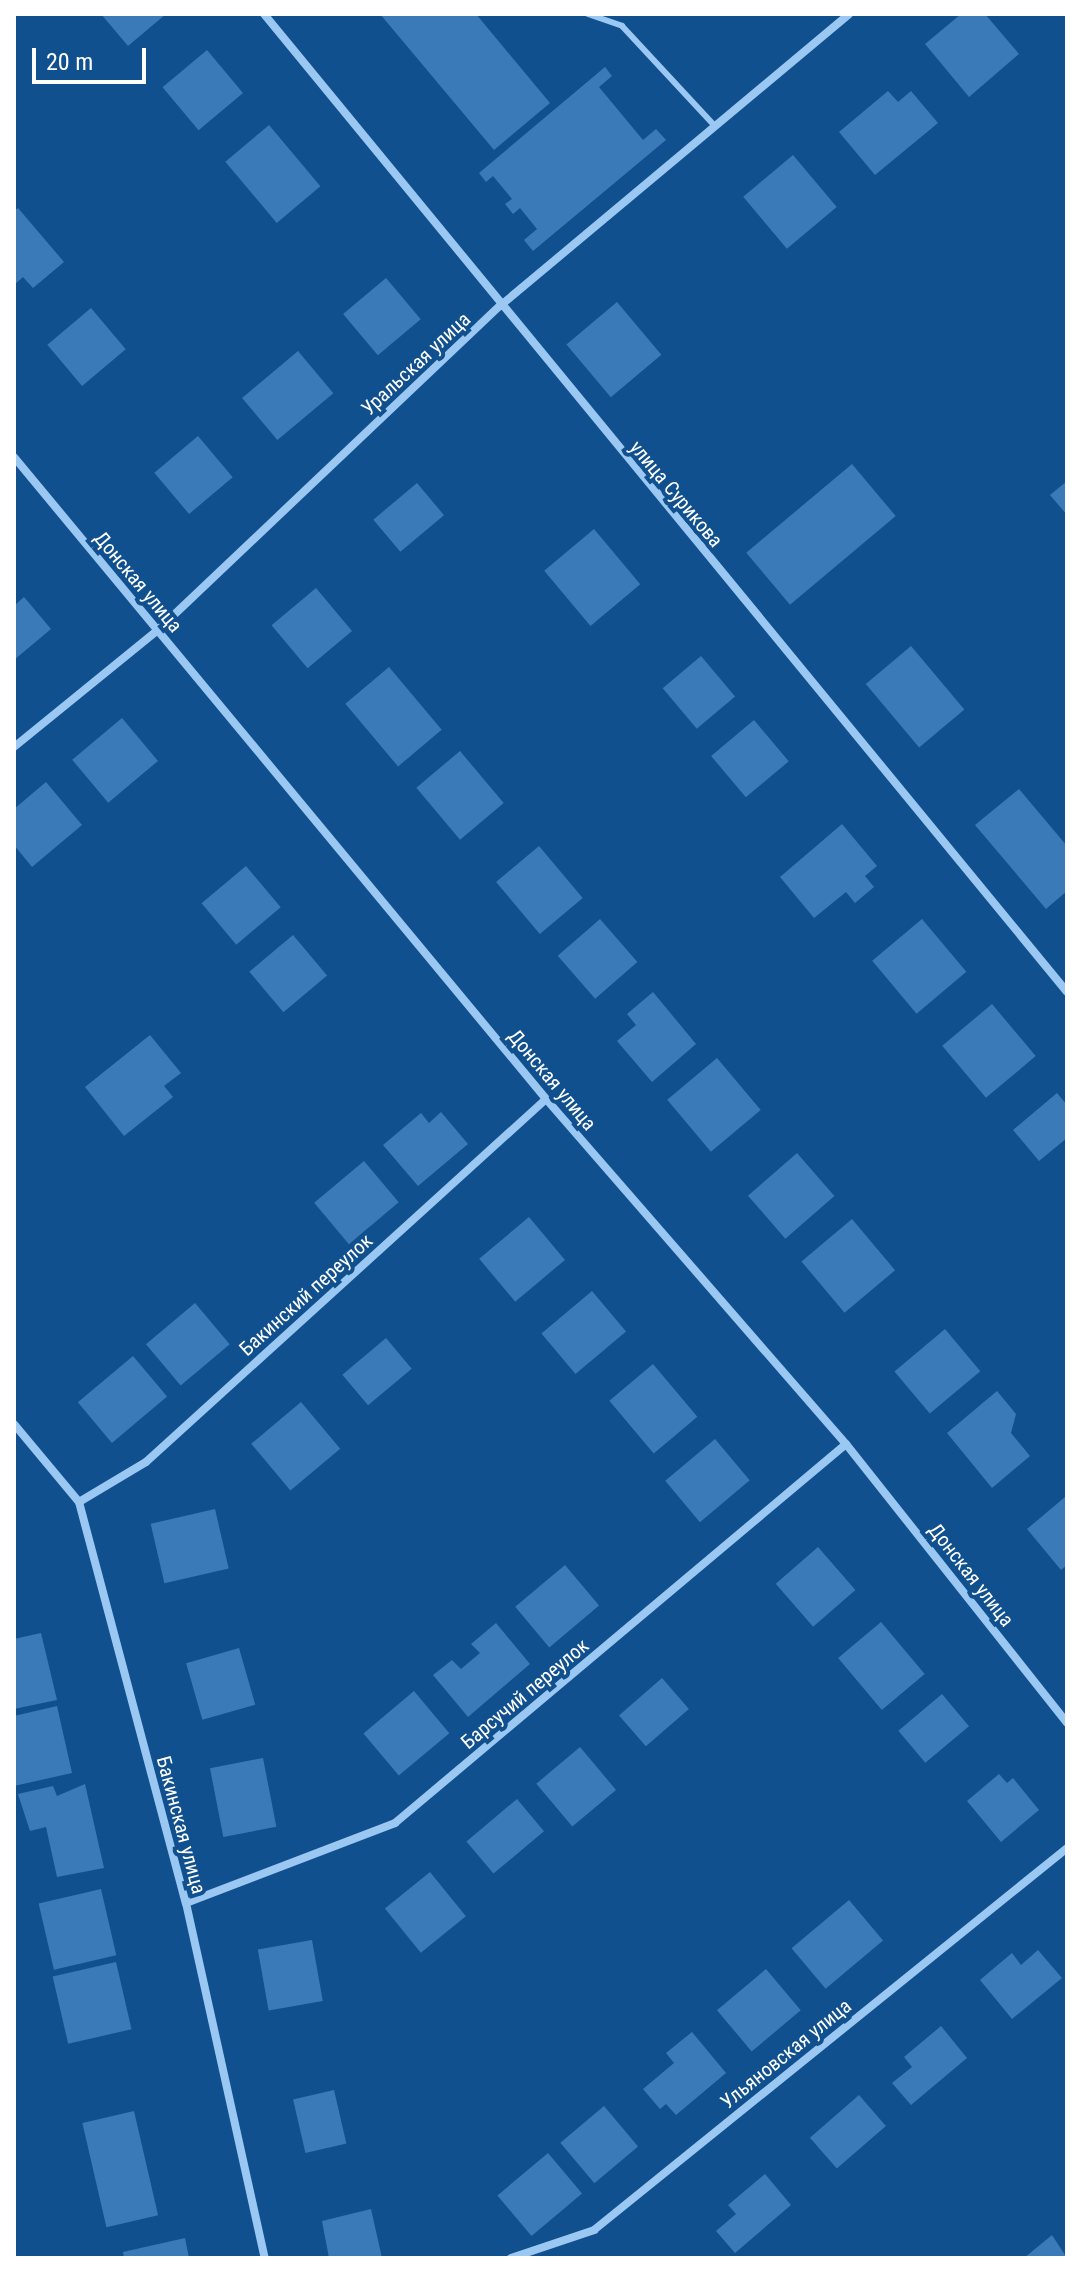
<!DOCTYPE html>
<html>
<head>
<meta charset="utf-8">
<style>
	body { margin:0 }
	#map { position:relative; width:1081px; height:2272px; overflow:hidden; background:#11508e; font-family:"Roboto Condensed",sans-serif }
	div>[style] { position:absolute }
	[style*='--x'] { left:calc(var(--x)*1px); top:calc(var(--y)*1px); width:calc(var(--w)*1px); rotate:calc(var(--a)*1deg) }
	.building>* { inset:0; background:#3a7ab8; transform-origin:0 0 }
	.lane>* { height:6px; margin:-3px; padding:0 3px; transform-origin:3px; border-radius:3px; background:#9ac8f2 }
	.street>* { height:8px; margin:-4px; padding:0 4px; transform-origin:4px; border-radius:4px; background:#9ac8f2 }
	span { translate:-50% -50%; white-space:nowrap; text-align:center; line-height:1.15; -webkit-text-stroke:8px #11508e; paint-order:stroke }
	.street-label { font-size:20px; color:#fff }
	.frame { position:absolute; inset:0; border:16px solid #fff; pointer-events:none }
	.scale { position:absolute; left:32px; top:48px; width:114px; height:36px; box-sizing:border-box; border:4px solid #fff; border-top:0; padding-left:10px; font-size:24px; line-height:28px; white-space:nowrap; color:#fff; -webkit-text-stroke:6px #11508e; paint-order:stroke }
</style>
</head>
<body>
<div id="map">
	<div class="building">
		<i style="clip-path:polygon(101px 14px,166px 14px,128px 46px)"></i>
		<i style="clip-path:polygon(380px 14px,476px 14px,550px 103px,494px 150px)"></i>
		<i style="clip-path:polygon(961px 14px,985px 14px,1019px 54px,969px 97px,925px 44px)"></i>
		<i style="left:207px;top:50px;width:56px;height:58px;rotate:50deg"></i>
		<i style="clip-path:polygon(605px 67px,612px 76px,599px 87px,643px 140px,656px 129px,666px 140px,533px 251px,524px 240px,537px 229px,520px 208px,513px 214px,505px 204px,512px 199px,493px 176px,486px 182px,479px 173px)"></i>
		<i style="clip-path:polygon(888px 91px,898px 102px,911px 91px,938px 123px,875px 175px,839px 132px)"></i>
		<i style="left:269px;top:125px;width:80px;height:57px;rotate:50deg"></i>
		<i style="left:793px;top:155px;width:68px;height:65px;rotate:50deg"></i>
		<i style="clip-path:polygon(18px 208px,64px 262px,33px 288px,23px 277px,14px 285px,14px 211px)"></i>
		<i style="left:386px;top:278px;width:54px;height:56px;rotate:50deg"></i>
		<i style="left:617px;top:302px;width:69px;height:66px;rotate:50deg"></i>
		<i style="left:91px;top:308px;width:54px;height:57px;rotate:50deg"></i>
		<i style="left:298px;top:351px;width:55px;height:73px;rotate:50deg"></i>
		<i style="left:198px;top:436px;width:54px;height:57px;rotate:50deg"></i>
		<i style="left:852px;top:464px;width:68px;height:138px;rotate:50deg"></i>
		<i style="clip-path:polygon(1067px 481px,1067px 515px,1050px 495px)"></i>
		<i style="left:417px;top:483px;width:42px;height:57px;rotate:50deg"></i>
		<i style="left:594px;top:529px;width:72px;height:65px;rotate:50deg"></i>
		<i style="left:316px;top:588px;width:56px;height:58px;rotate:50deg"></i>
		<i style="clip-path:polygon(24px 597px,51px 629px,14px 660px,14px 606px)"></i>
		<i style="left:911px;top:646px;width:83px;height:59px;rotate:50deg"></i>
		<i style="left:701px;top:656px;width:53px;height:50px;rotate:50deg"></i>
		<i style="left:389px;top:667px;width:82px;height:57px;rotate:50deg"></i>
		<i style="left:122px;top:718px;width:56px;height:65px;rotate:50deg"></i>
		<i style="left:754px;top:720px;width:54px;height:56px;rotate:50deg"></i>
		<i style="left:460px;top:751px;width:68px;height:57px;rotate:50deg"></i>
		<i style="clip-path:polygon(46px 782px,82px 825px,32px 867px,14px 845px,14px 809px)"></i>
		<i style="clip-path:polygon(1019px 789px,1067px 846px,1067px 891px,1046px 909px,975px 825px)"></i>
		<i style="clip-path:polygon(842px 824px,877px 866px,865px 876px,874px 887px,855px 903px,846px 892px,814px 918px,780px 877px)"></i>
		<i style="left:539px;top:846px;width:68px;height:56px;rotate:50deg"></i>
		<i style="left:246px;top:866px;width:54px;height:58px;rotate:50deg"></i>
		<i style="left:600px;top:919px;width:57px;height:56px;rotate:49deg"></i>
		<i style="left:922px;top:919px;width:69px;height:65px;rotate:50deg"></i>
		<i style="left:293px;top:935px;width:53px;height:57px;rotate:50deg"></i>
		<i style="clip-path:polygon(653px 992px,696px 1044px,652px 1082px,617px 1041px,636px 1025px,627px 1014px)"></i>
		<i style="left:992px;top:1004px;width:68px;height:65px;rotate:50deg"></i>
		<i style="clip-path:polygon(150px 1035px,181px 1073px,164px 1086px,173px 1097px,124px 1136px,85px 1087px)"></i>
		<i style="left:717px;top:1058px;width:68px;height:65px;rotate:50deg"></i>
		<i style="clip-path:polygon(1057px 1093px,1067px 1105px,1067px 1138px,1039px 1161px,1013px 1130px)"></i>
		<i style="clip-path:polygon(441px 1112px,468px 1144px,418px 1186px,383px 1145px,421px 1113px,429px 1123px)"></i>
		<i style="left:797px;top:1153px;width:57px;height:65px;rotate:49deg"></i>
		<i style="left:364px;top:1161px;width:54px;height:65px;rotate:50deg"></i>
		<i style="left:529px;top:1217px;width:56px;height:65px;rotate:50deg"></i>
		<i style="left:852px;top:1219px;width:67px;height:66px;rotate:50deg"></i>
		<i style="left:592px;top:1291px;width:53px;height:66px;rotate:50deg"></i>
		<i style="left:195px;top:1303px;width:54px;height:64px;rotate:50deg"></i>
		<i style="left:945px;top:1329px;width:55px;height:66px;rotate:50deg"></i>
		<i style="left:386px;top:1338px;width:40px;height:57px;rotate:50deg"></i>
		<i style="left:133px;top:1356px;width:53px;height:72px;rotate:50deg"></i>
		<i style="left:653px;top:1364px;width:69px;height:57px;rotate:50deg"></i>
		<i style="clip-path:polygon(997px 1391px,1016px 1414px,1011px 1433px,1030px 1456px,992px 1488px,947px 1433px)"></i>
		<i style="left:301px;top:1402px;width:61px;height:65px;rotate:50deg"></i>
		<i style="left:715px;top:1439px;width:54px;height:65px;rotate:50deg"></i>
		<i style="clip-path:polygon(1065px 1497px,1067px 1565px,1061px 1570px,1027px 1529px)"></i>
		<i style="left:215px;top:1509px;width:61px;height:66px;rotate:77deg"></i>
		<i style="left:818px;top:1547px;width:57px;height:56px;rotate:49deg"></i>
		<i style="left:565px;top:1565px;width:53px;height:65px;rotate:50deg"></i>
		<i style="left:881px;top:1622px;width:68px;height:56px;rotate:50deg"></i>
		<i style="clip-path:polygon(496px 1623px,530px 1664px,468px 1717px,433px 1675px,452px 1660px,461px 1669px,480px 1653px,471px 1644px)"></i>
		<i style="clip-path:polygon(41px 1633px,57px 1700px,14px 1709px,14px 1639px)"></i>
		<i style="left:239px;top:1648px;width:59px;height:55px;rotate:74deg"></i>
		<i style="left:662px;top:1678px;width:41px;height:57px;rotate:49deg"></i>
		<i style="left:414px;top:1691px;width:55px;height:66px;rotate:50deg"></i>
		<i style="left:942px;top:1694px;width:42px;height:57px;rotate:50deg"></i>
		<i style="clip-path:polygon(57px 1706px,72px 1773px,14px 1786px,14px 1716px)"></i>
		<i style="left:580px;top:1747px;width:56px;height:57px;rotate:50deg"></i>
		<i style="left:263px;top:1758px;width:70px;height:54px;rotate:79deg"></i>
		<i style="clip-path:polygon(999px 1774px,1007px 1783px,1013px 1778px,1039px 1810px,1001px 1842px,967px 1801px)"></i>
		<i style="clip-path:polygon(85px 1784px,104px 1868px,57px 1877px,46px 1827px,30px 1831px,18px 1794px,53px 1786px,57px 1796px)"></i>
		<i style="left:517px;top:1799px;width:42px;height:66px;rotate:50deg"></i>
		<i style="left:430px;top:1872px;width:57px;height:58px;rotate:51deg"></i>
		<i style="left:101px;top:1889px;width:68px;height:64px;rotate:77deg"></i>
		<i style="left:849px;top:1900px;width:53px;height:75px;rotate:50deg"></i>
		<i style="left:312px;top:1940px;width:62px;height:55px;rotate:80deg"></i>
		<i style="clip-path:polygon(1038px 1950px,1062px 1978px,1012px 2019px,980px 1980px,1012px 1953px,1021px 1965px)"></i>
		<i style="left:116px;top:1962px;width:69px;height:65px;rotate:77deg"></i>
		<i style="left:766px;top:1969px;width:54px;height:64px;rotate:50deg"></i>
		<i style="clip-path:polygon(941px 2026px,967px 2058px,911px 2105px,892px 2083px,912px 2067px,904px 2057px)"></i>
		<i style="clip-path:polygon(692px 2032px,726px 2073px,676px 2115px,666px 2104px,660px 2109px,643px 2089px,674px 2063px,666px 2053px)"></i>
		<i style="left:334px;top:2090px;width:55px;height:42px;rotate:77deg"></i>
		<i style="left:859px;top:2095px;width:41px;height:65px;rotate:49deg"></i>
		<i style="left:604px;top:2106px;width:53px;height:57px;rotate:50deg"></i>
		<i style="left:134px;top:2111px;width:107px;height:53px;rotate:77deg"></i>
		<i style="left:548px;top:2153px;width:53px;height:66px;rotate:50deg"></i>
		<i style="clip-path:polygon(765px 2174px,791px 2205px,735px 2253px,716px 2231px,736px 2214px,728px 2205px)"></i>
		<i style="clip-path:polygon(371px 2209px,382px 2258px,329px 2258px,322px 2221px)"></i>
		<i style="clip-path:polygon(1052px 2235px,1067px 2258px,1024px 2258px)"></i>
		<i style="clip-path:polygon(185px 2238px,189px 2258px,124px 2258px,123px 2252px)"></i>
	</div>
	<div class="lane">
		<i style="--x:588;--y:14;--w:36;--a:19"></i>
		<i style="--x:622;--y:26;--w:132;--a:47.1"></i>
	</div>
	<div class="street">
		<i style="--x:264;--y:14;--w:1265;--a:50.61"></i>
		<i style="--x:14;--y:457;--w:834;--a:50.35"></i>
		<i style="--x:546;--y:1099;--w:457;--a:49"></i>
		<i style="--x:846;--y:1444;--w:356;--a:51.6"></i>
		<i style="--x:14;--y:747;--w:186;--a:-39.1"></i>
		<i style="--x:158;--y:630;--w:471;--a:-43.5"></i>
		<i style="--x:500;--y:306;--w:455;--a:-39.9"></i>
		<i style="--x:14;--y:1424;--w:102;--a:50.2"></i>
		<i style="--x:79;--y:1502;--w:415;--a:75.1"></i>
		<i style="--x:186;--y:1903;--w:364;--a:77.5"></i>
		<i style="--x:79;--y:1502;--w:78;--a:-30.8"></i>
		<i style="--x:146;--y:1462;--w:540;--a:-42.22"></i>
		<i style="--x:186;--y:1903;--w:224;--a:-20.9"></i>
		<i style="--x:395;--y:1823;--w:589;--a:-40.04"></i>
		<i style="--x:511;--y:2258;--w:88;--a:-18.6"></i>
		<i style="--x:594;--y:2230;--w:608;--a:-38.92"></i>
	</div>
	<div class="street-label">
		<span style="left:416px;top:364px;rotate:-43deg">Уральская улица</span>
		<span style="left:676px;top:494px;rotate:50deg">улица Сурикова</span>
		<span style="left:138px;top:582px;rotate:50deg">Донская улица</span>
		<span style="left:552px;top:1080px;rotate:50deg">Донская улица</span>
		<span style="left:306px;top:1295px;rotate:-42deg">Бакинский переулок</span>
		<span style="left:971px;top:1575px;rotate:52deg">Донская улица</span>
		<span style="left:525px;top:1694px;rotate:-40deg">Барсучий переулок</span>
		<span style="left:181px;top:1825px;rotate:75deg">Бакинская улица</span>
		<span style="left:786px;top:2054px;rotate:-39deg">Ульяновская улица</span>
	</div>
	<div class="frame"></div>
	<div class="scale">20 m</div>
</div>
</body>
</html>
